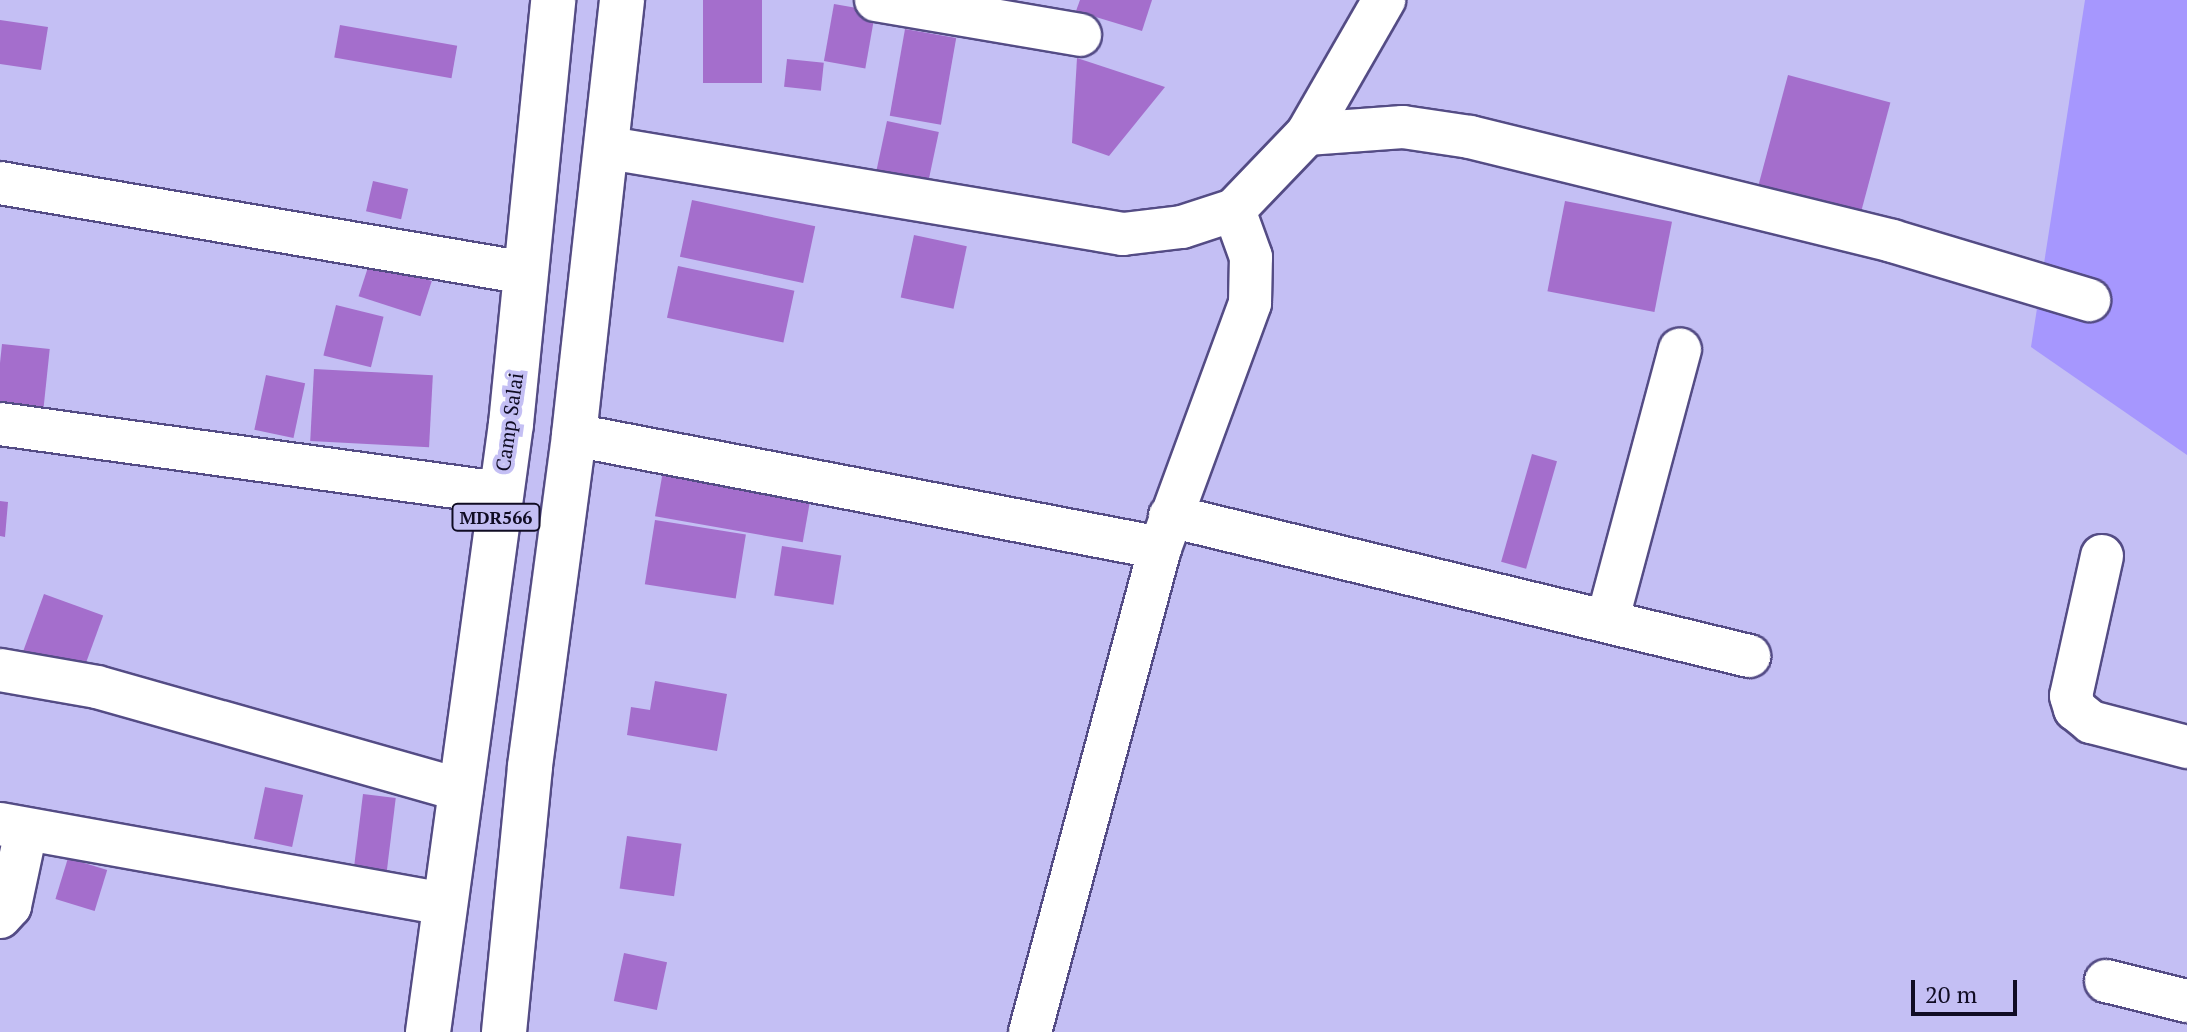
<!DOCTYPE html>
<html>
<head>
<meta charset="utf-8">
<style>
	body { margin:0 }
	#map { position:relative; width:2187px; height:1032px; overflow:hidden; background:#c4bff4; font-family:"PT Serif",serif }
	div>[style] { position:absolute }
	[style*='--x'] { left:calc(var(--x)*1px); top:calc(var(--y)*1px); width:calc(var(--w)*1px); rotate:calc(var(--a)*1deg) }
	.water>* { inset:0; background:#a697fe }
	.building>* { inset:0; background:#a46ecc; transform-origin:0 0 }
	.roads { filter:drop-shadow(2px 0 #544c85) drop-shadow(-2px 0 #544c85) drop-shadow(0 2px #544c85) drop-shadow(0 -2px #544c85) }
	.street>* { height:42px; margin:-21px; padding:0 21px; transform-origin:21px; border-radius:21px; background:#fff }
	.primary>* { height:44px; margin:-22px; padding:0 22px; transform-origin:22px; border-radius:22px; background:#fff }
	span { translate:-50% -50%; white-space:nowrap; text-align:center; line-height:1.15; -webkit-text-stroke:8px #c4bff4; paint-order:stroke }
	.shield-label span { padding:2px 6px; background:#c4bff4; border:2px solid; border-radius:6px; -webkit-text-stroke-width:0 }
	.shield-label { font-size:18px; color:#100c23; font-weight:700 }
	.street-label { font-size:20px; color:#100c23 }
	.scale { position:absolute; left:1911px; top:980px; width:106px; height:36px; box-sizing:border-box; border:4px solid #100c23; border-top:0; padding-left:10px; font-size:24px; line-height:28px; white-space:nowrap; color:#100c23; -webkit-text-stroke:6px #c4bff4; paint-order:stroke }
</style>
</head>
<body>
<div id="map">
	<div class="water">
		<i style="clip-path:polygon(2085px 0,2187px 0,2187px 455px,2031px 347px)"></i>
	</div>
	<div class="building">
		<i style="left:703px;top:0;width:59px;height:83px"></i>
		<i style="clip-path:polygon(1080px 0,1152px 0,1142px 31px,1076px 11px)"></i>
		<i style="left:834px;top:4px;width:42px;height:58px;rotate:10deg"></i>
		<i style="clip-path:polygon(0 20px,48px 27px,41px 70px,0 64px)"></i>
		<i style="left:340px;top:25px;width:119px;height:33px;rotate:10deg"></i>
		<i style="left:905px;top:29px;width:52px;height:88px;rotate:10deg"></i>
		<i style="clip-path:polygon(1077px 58px,1165px 87px,1109px 156px,1072px 143px)"></i>
		<i style="left:787px;top:59px;width:37px;height:28px;rotate:6deg"></i>
		<i style="left:1788px;top:75px;width:106px;height:130px;rotate:15deg"></i>
		<i style="left:887px;top:121px;width:53px;height:52px;rotate:12deg"></i>
		<i style="left:373px;top:181px;width:36px;height:31px;rotate:13deg"></i>
		<i style="left:692px;top:200px;width:126px;height:58px;rotate:12deg"></i>
		<i style="left:1565px;top:201px;width:109px;height:92px;rotate:11deg"></i>
		<i style="left:914px;top:235px;width:54px;height:64px;rotate:12deg"></i>
		<i style="left:370px;top:261px;width:65px;height:37px;rotate:18deg"></i>
		<i style="left:678px;top:266px;width:119px;height:53px;rotate:12deg"></i>
		<i style="left:336px;top:305px;width:49px;height:52px;rotate:14deg"></i>
		<i style="left:2px;top:344px;width:48px;height:67px;rotate:6deg"></i>
		<i style="left:314px;top:369px;width:119px;height:72px;rotate:3deg"></i>
		<i style="left:266px;top:375px;width:40px;height:56px;rotate:12deg"></i>
		<i style="left:1532px;top:454px;width:26px;height:112px;rotate:16deg"></i>
		<i style="left:663px;top:471px;width:150px;height:46px;rotate:10deg"></i>
		<i style="clip-path:polygon(0 501px,8px 502px,5px 537px,0 536px)"></i>
		<i style="left:655px;top:520px;width:92px;height:65px;rotate:9deg"></i>
		<i style="left:782px;top:546px;width:60px;height:50px;rotate:9deg"></i>
		<i style="left:44px;top:594px;width:63px;height:63px;rotate:20deg"></i>
		<i style="clip-path:polygon(655px 681px,727px 694px,717px 751px,627px 735px,631px 707px,650px 710px)"></i>
		<i style="left:265px;top:787px;width:39px;height:53px;rotate:12deg"></i>
		<i style="left:363px;top:794px;width:33px;height:80px;rotate:7deg"></i>
		<i style="left:627px;top:836px;width:55px;height:53px;rotate:8deg"></i>
		<i style="left:68px;top:858px;width:41px;height:43px;rotate:17deg"></i>
		<i style="left:624px;top:953px;width:44px;height:49px;rotate:12deg"></i>
	</div>
	<div class="roads">
		<div class="street">
			<i style="--x:876;--y:0;--w:207;--a:9.7"></i>
			<i style="--x:1307;--y:134;--w:96;--a:-4.2"></i>
			<i style="--x:1403;--y:127;--w:68;--a:8.5"></i>
			<i style="--x:1470;--y:137;--w:435;--a:13.8"></i>
			<i style="--x:1892;--y:241;--w:206;--a:16.7"></i>
			<i style="--x:609;--y:148;--w:521;--a:9.5"></i>
			<i style="--x:1123;--y:234;--w:59;--a:-6.8"></i>
			<i style="--x:1182;--y:227;--w:55;--a:-18.1"></i>
			<i style="--x:1234;--y:210;--w:105;--a:-46.2"></i>
			<i style="--x:1307;--y:134;--w:155;--a:-60.1"></i>
			<i style="--x:0;--y:183;--w:534;--a:9.71"></i>
			<i style="--x:0;--y:424;--w:504;--a:7.87"></i>
			<i style="--x:574;--y:435;--w:597;--a:10.91"></i>
			<i style="--x:1160;--y:548;--w:261;--a:-69.8"></i>
			<i style="--x:1250;--y:303;--w:46;--a:-88.8"></i>
			<i style="--x:1251;--y:257;--w:50;--a:-109.9"></i>
			<i style="--x:1170;--y:516;--w:596;--a:13.59"></i>
			<i style="--x:2102;--y:556;--w:143;--a:102.5"></i>
			<i style="--x:2071;--y:696;--w:14;--a:73"></i>
			<i style="--x:2075;--y:709;--w:21;--a:39"></i>
			<i style="--x:2091;--y:722;--w:99;--a:14.6"></i>
			<i style="--x:1608;--y:618;--w:278;--a:-75"></i>
			<i style="--x:0;--y:670;--w:98;--a:9.9"></i>
			<i style="--x:97;--y:687;--w:379;--a:15.8"></i>
			<i style="--x:0;--y:824;--w:451;--a:10.2"></i>
			<i style="--x:0;--y:917;--w:15;--a:-48"></i>
			<i style="--x:10;--y:906;--w:77;--a:-78"></i>
			<i style="--x:2106;--y:981;--w:83;--a:13.9"></i>
			<i style="--x:1030;--y:1032;--w:501;--a:-74.97"></i>
		</div>
		<div class="primary">
			<i style="--x:428;--y:1032;--w:614;--a:-82.23"></i>
			<i style="--x:511;--y:424;--w:426;--a:-84.3"></i>
			<i style="--x:504;--y:1032;--w:267;--a:-84.4"></i>
			<i style="--x:530;--y:766;--w:334;--a:-82.4"></i>
			<i style="--x:574;--y:435;--w:438;--a:-83.7"></i>
		</div>
	</div>
	<div class="shield-label">
		<span style="left:496px;top:517px">MDR566</span>
	</div>
	<div class="street-label">
		<span style="left:509px;top:422px;rotate:-82deg">Camp Salai</span>
	</div>
	<div class="scale">20 m</div>
</div>
</body>
</html>
